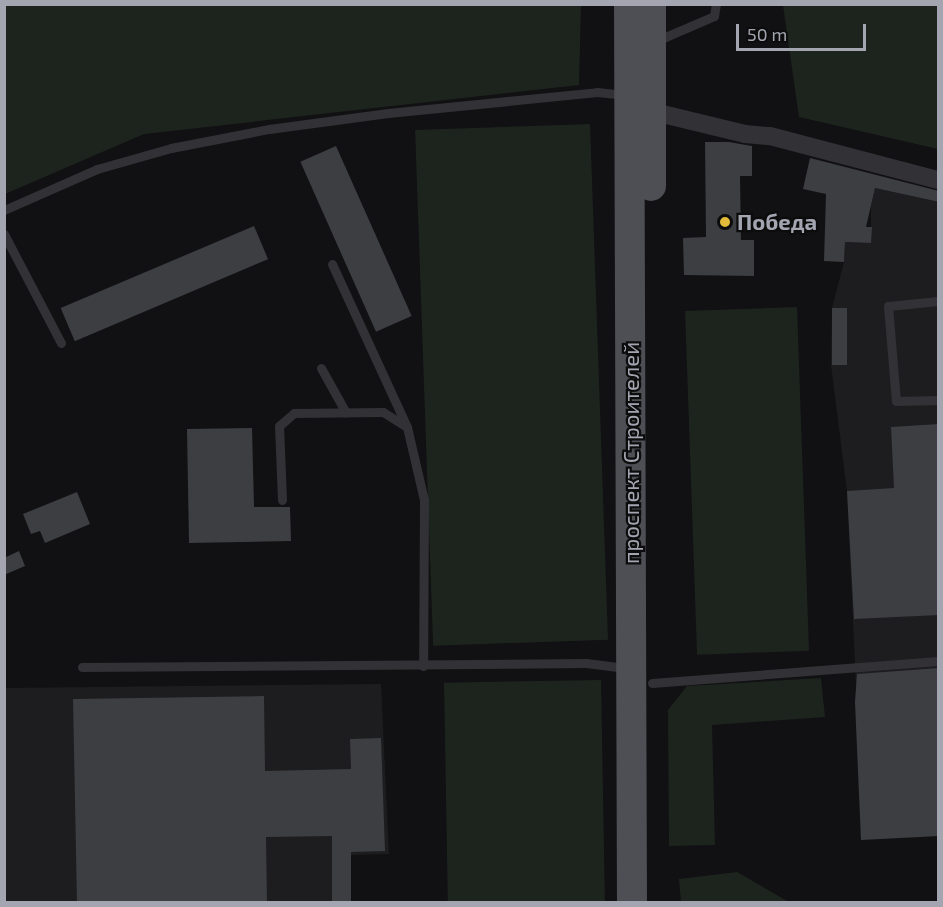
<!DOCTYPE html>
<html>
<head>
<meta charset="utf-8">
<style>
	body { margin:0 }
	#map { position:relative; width:943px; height:907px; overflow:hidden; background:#111012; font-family:"Exo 2",sans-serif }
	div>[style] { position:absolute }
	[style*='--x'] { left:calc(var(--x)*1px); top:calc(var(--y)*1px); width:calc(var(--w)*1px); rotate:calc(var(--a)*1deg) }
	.built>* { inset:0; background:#1d1d1f }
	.green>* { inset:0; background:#1d241e; transform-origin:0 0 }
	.building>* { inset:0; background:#3d3e42; transform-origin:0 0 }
	.service>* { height:9px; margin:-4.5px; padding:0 4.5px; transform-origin:4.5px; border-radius:4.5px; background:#323236 }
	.minor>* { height:18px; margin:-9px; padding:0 9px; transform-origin:9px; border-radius:9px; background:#323236 }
	.primary>* { height:30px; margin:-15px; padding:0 15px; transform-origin:15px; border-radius:15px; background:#4e4f55 }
	.dots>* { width:16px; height:16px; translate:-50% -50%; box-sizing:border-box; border:3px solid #0c0c0d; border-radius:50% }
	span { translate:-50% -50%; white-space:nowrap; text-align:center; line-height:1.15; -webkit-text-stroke:4.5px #0c0c0d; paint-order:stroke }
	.poi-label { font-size:22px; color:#a3a6b1; font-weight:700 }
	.left { translate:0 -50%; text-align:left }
	.street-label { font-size:22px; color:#a3a6b1 }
	.frame { position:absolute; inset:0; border:6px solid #a3a6b1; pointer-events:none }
	.scale { position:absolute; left:736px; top:24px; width:130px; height:27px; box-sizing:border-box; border:3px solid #a3a6b1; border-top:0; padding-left:8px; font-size:18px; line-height:21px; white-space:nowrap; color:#a3a6b1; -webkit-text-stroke:4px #0c0c0d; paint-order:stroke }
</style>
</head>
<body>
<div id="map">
	<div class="built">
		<i style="clip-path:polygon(875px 188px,938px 202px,938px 694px,856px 686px,847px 491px,831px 365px,832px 308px,844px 262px,845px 242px,871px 243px,871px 205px)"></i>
		<i style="clip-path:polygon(381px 684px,389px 854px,351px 855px,351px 902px,5px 902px,4px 688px)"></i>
	</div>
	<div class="green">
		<i style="clip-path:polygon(5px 4px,581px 5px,579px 85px,144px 134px,5px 194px)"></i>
		<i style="clip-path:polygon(783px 5px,938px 5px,938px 149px,799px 117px)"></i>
		<i style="left:590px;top:124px;width:516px;height:175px;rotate:88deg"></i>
		<i style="left:797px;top:307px;width:344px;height:112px;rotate:88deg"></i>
		<i style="clip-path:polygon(821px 678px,825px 717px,712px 725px,715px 845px,669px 846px,668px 710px,687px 686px)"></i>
		<i style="left:601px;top:680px;width:222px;height:157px;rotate:89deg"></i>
		<i style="clip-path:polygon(737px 872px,789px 902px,681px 902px,679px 879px)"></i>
	</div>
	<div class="building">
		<i style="clip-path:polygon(705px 142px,729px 142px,752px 146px,752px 176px,740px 176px,741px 240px,754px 240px,754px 276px,684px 275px,683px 238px,706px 237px)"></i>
		<i style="left:336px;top:146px;width:186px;height:39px;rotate:66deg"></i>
		<i style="clip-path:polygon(810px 158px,939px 191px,939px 202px,875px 188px,866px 227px,872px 227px,871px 243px,845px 242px,844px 262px,824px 261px,826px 194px,803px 189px)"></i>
		<i style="left:254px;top:226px;width:36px;height:210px;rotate:67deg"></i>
		<i style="left:832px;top:308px;width:15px;height:57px"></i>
		<i style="clip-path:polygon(939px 424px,939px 615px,854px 619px,847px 491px,894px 488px,891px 427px)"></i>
		<i style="clip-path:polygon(252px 428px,254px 507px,290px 507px,291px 541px,189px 543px,187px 429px)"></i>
		<i style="clip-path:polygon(77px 492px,90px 524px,45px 543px,40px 531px,31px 534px,23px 514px)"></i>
		<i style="clip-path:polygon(19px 551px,25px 566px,4px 575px,4px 558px)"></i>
		<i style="clip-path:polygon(939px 668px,939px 836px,861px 840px,855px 702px,857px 674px)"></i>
		<i style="clip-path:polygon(264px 696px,265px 771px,351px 769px,350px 739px,381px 738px,385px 851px,351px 852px,351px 903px,332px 903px,332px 836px,266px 837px,267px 903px,77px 903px,73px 699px)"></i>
	</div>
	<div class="service">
		<i style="--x:656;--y:41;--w:63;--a:-23.3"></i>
		<i style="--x:714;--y:16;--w:12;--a:-81"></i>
		<i style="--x:4;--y:210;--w:102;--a:-23.8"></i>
		<i style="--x:97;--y:169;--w:77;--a:-15.8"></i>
		<i style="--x:171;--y:148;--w:100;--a:-11"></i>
		<i style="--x:269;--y:129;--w:120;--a:-7.7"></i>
		<i style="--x:388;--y:113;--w:210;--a:-5.7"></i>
		<i style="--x:597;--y:92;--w:30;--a:6"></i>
		<i style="--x:4;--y:234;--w:123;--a:62.4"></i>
		<i style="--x:332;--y:264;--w:179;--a:65.3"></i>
		<i style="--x:938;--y:301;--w:50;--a:174.3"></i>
		<i style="--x:888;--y:306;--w:95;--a:85.2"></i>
		<i style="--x:896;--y:401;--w:42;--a:-1.4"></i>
		<i style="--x:321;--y:368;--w:51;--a:60.9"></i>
		<i style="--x:282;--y:500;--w:74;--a:-92.3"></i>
		<i style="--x:279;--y:426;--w:20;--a:-41"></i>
		<i style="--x:294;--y:413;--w:89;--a:-0.6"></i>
		<i style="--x:383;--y:412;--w:28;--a:32"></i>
		<i style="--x:407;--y:427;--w:75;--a:76.9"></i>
		<i style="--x:424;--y:500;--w:166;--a:90.3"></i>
		<i style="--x:82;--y:667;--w:504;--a:-0.45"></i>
		<i style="--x:586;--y:663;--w:40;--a:7.1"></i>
		<i style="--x:652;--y:683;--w:287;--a:-4.4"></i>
	</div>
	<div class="minor">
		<i style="--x:650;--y:111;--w:98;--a:13.6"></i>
		<i style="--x:745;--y:134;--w:25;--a:5"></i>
		<i style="--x:770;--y:136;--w:174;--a:14.7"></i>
	</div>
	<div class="primary">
		<i style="--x:629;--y:4;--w:898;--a:89.81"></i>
		<i style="--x:651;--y:186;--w:182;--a:-90"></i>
	</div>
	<div class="dots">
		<i style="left:725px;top:222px;background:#e1bb39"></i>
	</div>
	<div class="poi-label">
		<span class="left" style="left:737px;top:222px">Победа</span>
	</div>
	<div class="street-label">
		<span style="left:631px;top:453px;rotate:-90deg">проспект Строителей</span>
	</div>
	<div class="frame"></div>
	<div class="scale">50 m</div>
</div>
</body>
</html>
